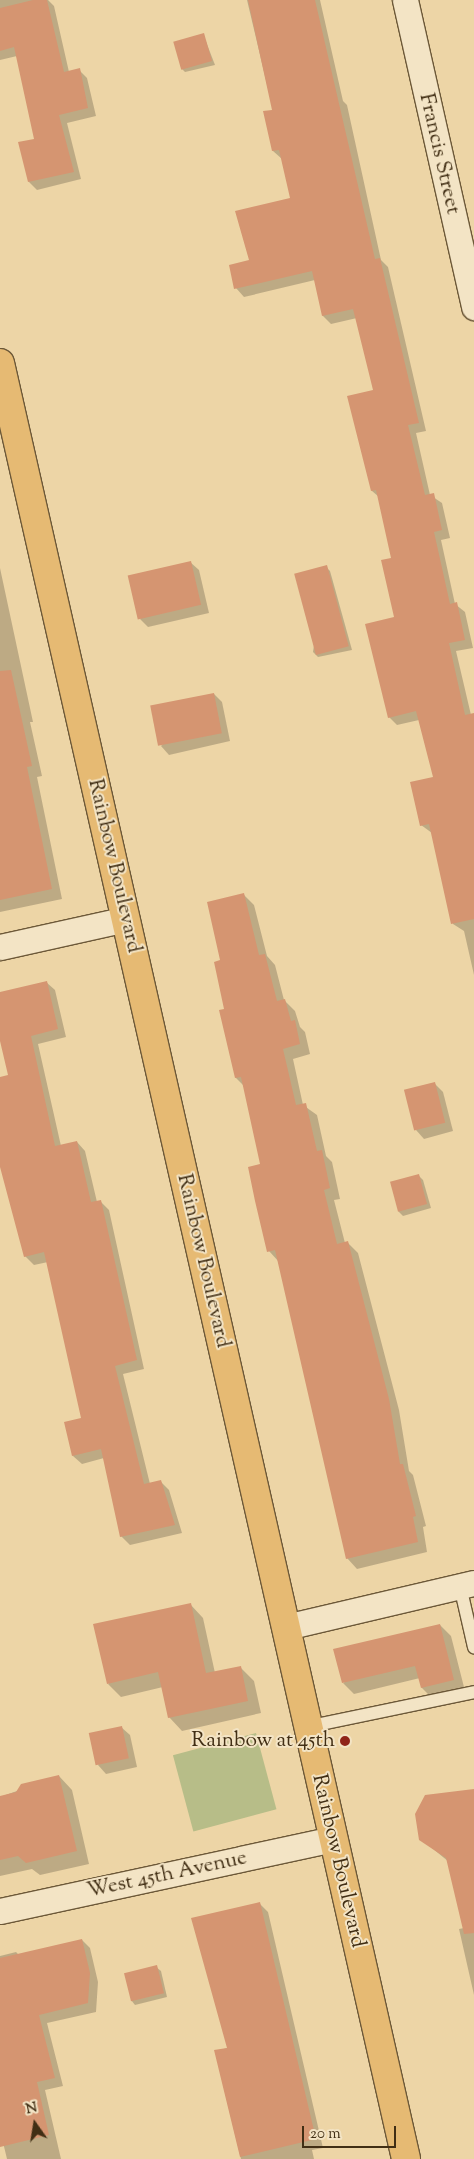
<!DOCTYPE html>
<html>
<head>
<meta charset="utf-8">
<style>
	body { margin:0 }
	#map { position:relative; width:474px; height:2159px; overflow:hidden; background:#edd5a6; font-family:"Sorts Mill Goudy",serif }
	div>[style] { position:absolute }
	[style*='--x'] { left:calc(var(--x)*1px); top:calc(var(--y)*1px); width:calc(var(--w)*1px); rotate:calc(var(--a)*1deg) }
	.green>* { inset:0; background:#b7bd88; transform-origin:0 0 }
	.shadow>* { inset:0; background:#0003 }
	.building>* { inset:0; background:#d59571; transform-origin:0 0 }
	.roads { filter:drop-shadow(1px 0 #6c5838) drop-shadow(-1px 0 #6c5838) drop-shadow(0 1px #6c5838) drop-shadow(0 -1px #6c5838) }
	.service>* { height:12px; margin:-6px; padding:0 6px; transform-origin:6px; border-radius:6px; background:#f3e4c5 }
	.minor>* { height:25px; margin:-12.5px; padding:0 12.5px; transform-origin:12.5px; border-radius:12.5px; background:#f3e4c5 }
	.primary>* { height:28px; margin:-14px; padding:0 14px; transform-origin:14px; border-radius:14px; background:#e6ba73 }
	.dots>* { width:14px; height:14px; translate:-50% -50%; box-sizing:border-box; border:2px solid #f3e4c5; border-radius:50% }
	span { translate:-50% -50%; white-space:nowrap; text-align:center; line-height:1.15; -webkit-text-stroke:4px #f3e4c5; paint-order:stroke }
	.street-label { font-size:21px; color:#412e14 }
	.poi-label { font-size:21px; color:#412e14 }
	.right { translate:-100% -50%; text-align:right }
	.north { position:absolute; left:10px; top:2099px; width:50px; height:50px; -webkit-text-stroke:4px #f3e4c5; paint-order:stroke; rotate:347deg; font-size:14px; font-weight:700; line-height:20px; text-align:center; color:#412e14 }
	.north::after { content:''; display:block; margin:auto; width:18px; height:22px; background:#412e14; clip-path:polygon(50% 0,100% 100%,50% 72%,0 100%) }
	.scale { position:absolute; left:302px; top:2126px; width:94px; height:22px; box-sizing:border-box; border:2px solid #412e14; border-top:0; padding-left:6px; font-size:15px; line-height:18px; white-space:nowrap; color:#412e14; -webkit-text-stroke:4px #f3e4c5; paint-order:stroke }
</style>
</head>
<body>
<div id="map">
	<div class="green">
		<i style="left:256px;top:1733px;width:79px;height:86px;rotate:75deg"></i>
	</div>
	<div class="shadow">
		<i style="clip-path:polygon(0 0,48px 0,54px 6px,69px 72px,79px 70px,87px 78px,96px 116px,67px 123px,81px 179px,37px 190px,29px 182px,36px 140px,17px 56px,0 60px)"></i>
		<i style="clip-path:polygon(247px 0,320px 0,343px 101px,347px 105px,381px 260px,388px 267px,426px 431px,416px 433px,430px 495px,442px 503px,450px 538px,441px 540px,455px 604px,465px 612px,473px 648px,456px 651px,471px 715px,474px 716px,474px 975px,464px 931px,453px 924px,432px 833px,421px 825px,434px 778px,419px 720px,397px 725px,389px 717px,395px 618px,392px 559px,379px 497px,372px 491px,374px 391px,357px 318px,331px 324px,323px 316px,315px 280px,244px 297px,236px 288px,292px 199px,282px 159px,273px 151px,273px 110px)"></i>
		<i style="clip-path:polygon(203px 34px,215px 65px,185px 72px,181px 68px)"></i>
		<i style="clip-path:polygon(190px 562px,199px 570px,209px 613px,148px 627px,140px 619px)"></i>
		<i style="clip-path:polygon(326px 567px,330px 571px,352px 650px,318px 657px,313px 652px)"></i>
		<i style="clip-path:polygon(0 568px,33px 722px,30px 722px,42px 776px,37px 777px,62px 899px,0 912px)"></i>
		<i style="clip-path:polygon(214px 694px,222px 702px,230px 741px,169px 755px,161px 746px)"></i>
		<i style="clip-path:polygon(243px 894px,254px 905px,267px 956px,275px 965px,284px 1000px,295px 1011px,300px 1027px,305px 1032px,310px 1054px,293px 1059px,303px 1105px,317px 1115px,326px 1156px,332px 1162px,340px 1199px,334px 1200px,345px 1243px,348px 1243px,358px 1253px,399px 1410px,409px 1471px,413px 1475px,426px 1526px,423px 1527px,427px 1552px,357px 1569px,347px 1558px,279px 1262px,269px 1251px,262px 1165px,244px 1086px,236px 1078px,222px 961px)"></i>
		<i style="clip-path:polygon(46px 982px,55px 990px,66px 1037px,38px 1044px,61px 1146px,77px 1142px,85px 1151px,97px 1202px,100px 1201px,109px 1210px,144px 1369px,123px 1374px,150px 1484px,161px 1482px,169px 1490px,182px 1533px,130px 1545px,121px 1536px,104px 1458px,82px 1464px,73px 1456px,82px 1419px,48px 1262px,34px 1265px,25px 1256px,0 1161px,0 1079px,10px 1076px,0 1035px,0 993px)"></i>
		<i style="clip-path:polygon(434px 1083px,443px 1092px,453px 1131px,424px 1139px,416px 1130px)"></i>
		<i style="clip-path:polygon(419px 1176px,423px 1180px,431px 1208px,403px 1216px,399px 1212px,391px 1183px)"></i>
		<i style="clip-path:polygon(190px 1604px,203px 1618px,215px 1673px,240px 1667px,254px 1681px,261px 1713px,182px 1731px,169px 1717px,163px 1687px,121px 1697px,108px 1684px)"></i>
		<i style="clip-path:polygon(440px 1625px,451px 1636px,465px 1691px,433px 1699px,422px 1688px,420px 1678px,354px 1694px,343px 1683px)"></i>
		<i style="clip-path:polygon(121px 1727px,130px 1735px,137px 1767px,106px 1774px,98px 1765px)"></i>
		<i style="clip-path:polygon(59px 1776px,72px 1790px,89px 1864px,40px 1875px,32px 1869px,0 1876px,0 1797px)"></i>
		<i style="clip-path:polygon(474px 1791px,474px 1995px,459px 1929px,464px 1928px,449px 1862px,421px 1839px)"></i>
		<i style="clip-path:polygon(259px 1903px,268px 1912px,323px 2148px,312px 2150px,314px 2159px,241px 2159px,215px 2051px,228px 2048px)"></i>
		<i style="clip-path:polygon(82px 1940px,90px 1948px,98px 1982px,96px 2012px,47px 2023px,63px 2086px,45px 2090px,61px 2159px,7px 2159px,0 2130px,0 1956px,16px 1952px,19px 1955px)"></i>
		<i style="clip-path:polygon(156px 1967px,161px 1971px,167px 1997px,135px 2005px,131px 2000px)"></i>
	</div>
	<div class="building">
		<i style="clip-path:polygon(33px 0,47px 0,64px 72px,80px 68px,88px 108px,59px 115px,74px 172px,28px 182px,18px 142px,34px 139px,14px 47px,0 51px,0 8px)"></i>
		<i style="clip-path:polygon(248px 0,315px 0,375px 259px,380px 258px,419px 423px,408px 425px,425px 495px,434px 493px,442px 530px,434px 532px,450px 604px,457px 602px,465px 640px,449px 643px,465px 715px,474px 713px,474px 919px,451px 924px,429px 824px,420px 826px,410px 782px,433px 777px,416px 711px,388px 718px,365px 624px,394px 617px,381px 560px,391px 558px,376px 490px,371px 491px,347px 396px,373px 390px,353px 309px,322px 316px,312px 271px,234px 289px,229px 265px,249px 260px,235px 211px,290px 198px,279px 150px,272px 151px,263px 111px,272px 110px)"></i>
		<i style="left:204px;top:33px;width:29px;height:32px;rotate:74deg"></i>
		<i style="left:191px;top:561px;width:45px;height:65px;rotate:77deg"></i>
		<i style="left:327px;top:565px;width:84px;height:34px;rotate:75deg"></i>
		<i style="clip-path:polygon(11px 670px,32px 766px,27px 767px,52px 889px,0 900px,0 671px)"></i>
		<i style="left:214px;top:693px;width:41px;height:65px;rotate:79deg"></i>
		<i style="clip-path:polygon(244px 893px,259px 955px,265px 954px,277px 1001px,285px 999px,291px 1021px,295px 1020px,300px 1044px,283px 1049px,296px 1105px,306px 1103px,317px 1151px,322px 1150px,330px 1188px,324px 1190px,337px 1244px,348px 1241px,389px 1399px,400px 1464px,403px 1464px,416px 1516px,413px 1517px,418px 1542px,346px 1559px,275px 1250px,267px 1252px,255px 1201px,248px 1167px,260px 1164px,241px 1077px,235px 1078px,219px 1010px,224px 1009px,214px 962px,220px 960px,207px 902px)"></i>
		<i style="clip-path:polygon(47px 981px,58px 1029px,31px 1036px,55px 1146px,77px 1141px,91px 1202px,101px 1200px,137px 1360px,115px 1366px,144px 1484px,161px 1480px,175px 1525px,120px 1537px,101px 1449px,72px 1456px,64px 1422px,81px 1418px,44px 1252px,24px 1257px,0 1167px,0 1077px,8px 1075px,0 1041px,0 992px)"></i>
		<i style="left:435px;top:1082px;width:42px;height:32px;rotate:76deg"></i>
		<i style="left:419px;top:1174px;width:31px;height:30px;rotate:75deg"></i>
		<i style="clip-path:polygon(191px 1603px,206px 1673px,241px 1666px,248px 1701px,168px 1718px,158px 1672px,107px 1684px,93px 1624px)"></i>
		<i style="clip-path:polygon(440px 1624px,454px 1680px,421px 1688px,415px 1666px,342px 1683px,333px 1649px)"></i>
		<i style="left:122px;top:1726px;width:33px;height:34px;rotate:78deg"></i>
		<i style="clip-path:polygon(59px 1775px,77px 1851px,26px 1863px,18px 1856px,0 1860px,0 1796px,16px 1792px,21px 1784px)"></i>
		<i style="clip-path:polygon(474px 1789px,474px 1933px,464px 1934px,446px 1858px,419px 1840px,415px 1814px,425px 1795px)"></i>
		<i style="clip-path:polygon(260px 1902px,316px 2139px,240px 2157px,214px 2050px,227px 2048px,191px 1918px)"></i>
		<i style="clip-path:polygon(82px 1939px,90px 1973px,88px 2003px,39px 2015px,55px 2078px,37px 2082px,49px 2135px,0 2147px,0 1958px)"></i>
		<i style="left:157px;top:1965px;width:29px;height:34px;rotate:76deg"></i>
	</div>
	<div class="roads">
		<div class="service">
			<i style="--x:460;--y:1586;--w:63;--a:77.1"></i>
			<i style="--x:307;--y:1727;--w:171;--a:-11.8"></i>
		</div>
		<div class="minor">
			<i style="--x:405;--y:0;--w:315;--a:77.3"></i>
			<i style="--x:0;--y:947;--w:129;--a:-12.5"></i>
			<i style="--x:286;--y:1627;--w:193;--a:-13.2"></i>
			<i style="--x:0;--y:1911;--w:342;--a:-12.2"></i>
		</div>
		<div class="primary">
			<i style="--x:0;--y:363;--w:1841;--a:77.26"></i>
		</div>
	</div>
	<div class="dots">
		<i style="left:345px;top:1741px;background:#8f2418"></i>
	</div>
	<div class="street-label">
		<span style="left:439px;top:154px;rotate:77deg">Francis Street</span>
		<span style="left:114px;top:866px;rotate:77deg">Rainbow Boulevard</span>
		<span style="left:203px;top:1261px;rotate:77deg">Rainbow Boulevard</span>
		<span style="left:338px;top:1861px;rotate:77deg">Rainbow Boulevard</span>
		<span style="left:167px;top:1875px;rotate:-12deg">West 45th Avenue</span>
	</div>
	<div class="poi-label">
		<span class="right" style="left:335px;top:1741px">Rainbow at 45th</span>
	</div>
	<div class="north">N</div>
	<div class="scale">20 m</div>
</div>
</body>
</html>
